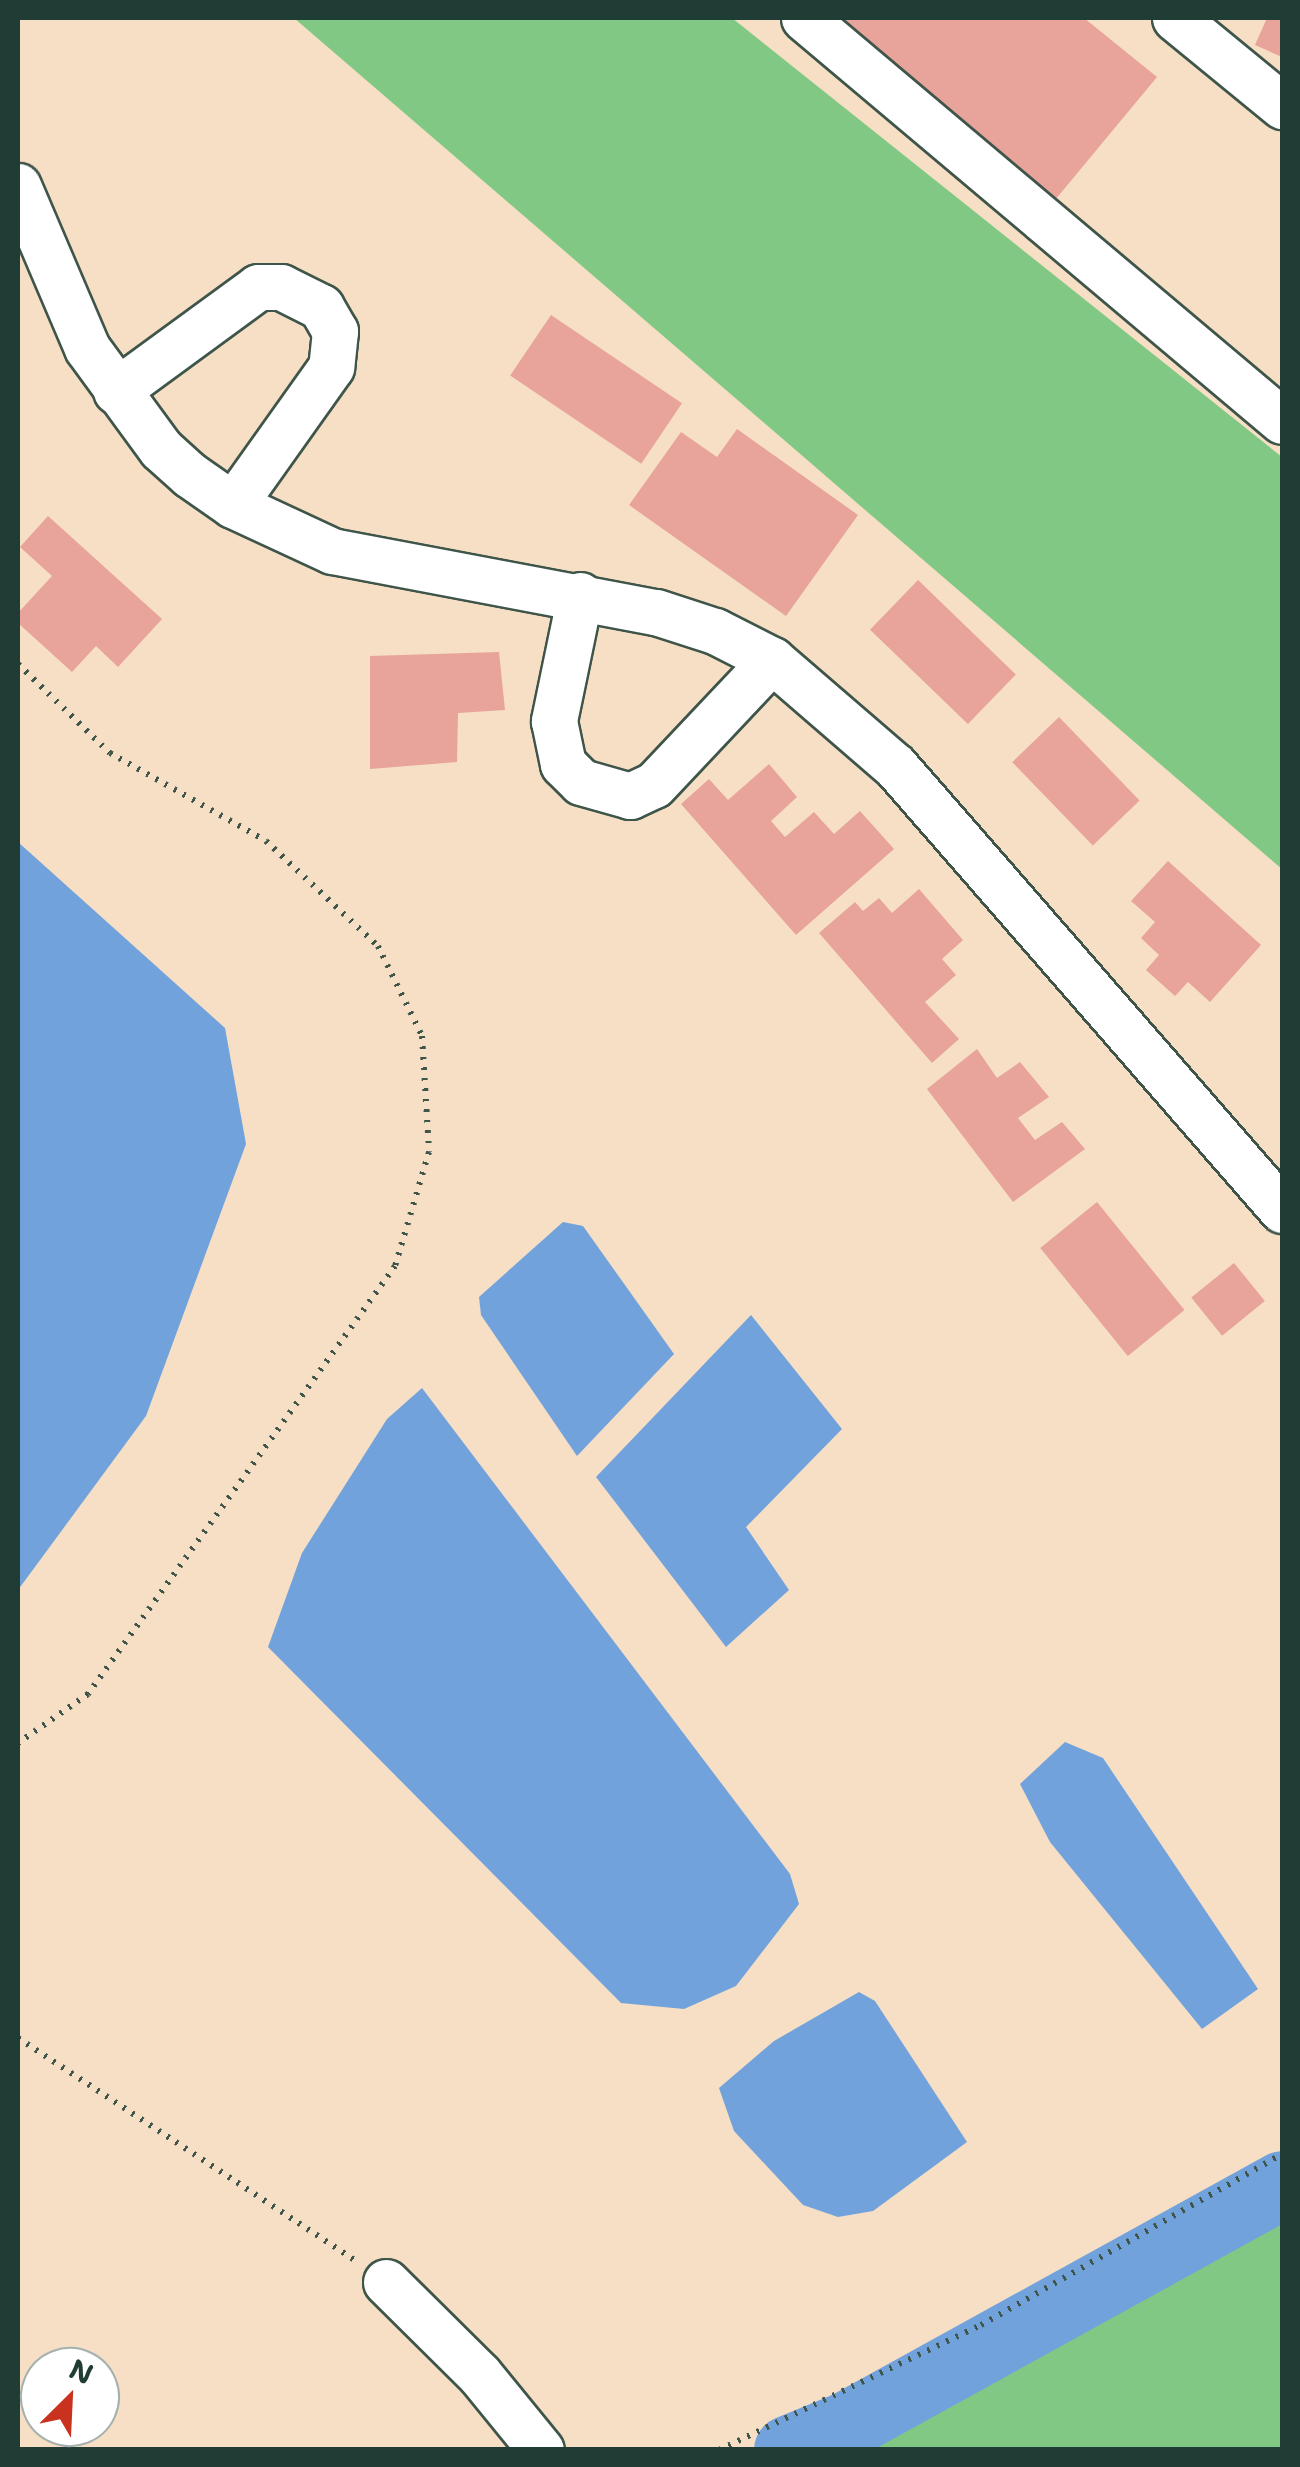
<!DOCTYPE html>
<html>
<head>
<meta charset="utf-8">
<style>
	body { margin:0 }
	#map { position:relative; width:1300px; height:2467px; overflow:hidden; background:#f6dfc5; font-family:"Shantell Sans",sans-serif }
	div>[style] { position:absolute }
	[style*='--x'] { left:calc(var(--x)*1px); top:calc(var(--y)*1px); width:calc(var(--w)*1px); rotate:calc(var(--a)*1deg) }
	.green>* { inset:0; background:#81c884 }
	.water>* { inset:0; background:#71a2dc }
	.river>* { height:68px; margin:-34px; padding:0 34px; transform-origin:34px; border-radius:34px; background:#71a2dc }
	.building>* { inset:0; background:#e8a39b; transform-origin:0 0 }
	.path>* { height:6px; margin-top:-3px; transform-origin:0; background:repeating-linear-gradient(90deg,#3f554a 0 2.5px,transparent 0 10.5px) }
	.roads { filter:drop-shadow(2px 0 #3f554a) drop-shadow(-2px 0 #3f554a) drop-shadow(0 2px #3f554a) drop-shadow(0 -2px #3f554a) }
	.street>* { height:45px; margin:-22.5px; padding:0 22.5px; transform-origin:22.5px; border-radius:22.5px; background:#fff }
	span { translate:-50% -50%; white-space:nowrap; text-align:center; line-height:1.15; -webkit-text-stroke:8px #fff; paint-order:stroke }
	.frame { position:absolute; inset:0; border:20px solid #1f3d34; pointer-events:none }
	.north { position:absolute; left:20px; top:2347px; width:100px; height:100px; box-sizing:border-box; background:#fff; border:2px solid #a5b1ae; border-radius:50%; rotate:24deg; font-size:28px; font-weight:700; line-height:40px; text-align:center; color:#1f3d34 }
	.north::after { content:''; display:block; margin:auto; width:35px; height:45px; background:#c8321e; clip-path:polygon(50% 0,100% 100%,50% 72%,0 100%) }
</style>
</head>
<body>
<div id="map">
	<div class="green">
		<i style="clip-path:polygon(294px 18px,732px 18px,1282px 457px,1282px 869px)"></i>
		<i style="clip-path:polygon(1282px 2206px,1282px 2449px,851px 2449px)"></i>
	</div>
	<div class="water">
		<i style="clip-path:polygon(18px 842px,225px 1028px,246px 1144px,146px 1416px,18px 1590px)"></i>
		<i style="clip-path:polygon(563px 1222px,583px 1226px,674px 1354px,577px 1456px,481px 1315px,479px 1297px)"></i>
		<i style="clip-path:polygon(751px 1315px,842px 1429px,746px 1527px,789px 1590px,726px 1647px,596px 1477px)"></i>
		<i style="clip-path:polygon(422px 1388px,790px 1874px,799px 1904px,736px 1986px,684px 2009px,621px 2003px,268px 1647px,302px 1553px,387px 1419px)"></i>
		<i style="clip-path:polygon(1065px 1742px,1103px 1758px,1258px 1989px,1202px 2029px,1050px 1842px,1020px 1784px)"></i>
		<i style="clip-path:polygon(859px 1992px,875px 2001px,967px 2142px,873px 2211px,838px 2217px,803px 2205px,734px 2131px,719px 2088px,774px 2041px)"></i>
	</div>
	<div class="river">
		<i style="--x:788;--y:2450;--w:65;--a:-22.6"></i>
		<i style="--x:848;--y:2425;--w:496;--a:-28.9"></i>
	</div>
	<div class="building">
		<i style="clip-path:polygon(833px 18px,1084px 18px,1157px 77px,1055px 200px)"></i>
		<i style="clip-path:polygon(1267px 18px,1282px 18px,1282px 57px,1255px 45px)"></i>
		<i style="left:551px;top:315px;width:158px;height:73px;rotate:34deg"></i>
		<i style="clip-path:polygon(737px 429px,858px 515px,786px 616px,629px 505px,681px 432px,717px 457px)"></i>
		<i style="clip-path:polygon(48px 516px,162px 619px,118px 667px,96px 646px,72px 672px,18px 623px,18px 613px,52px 576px,20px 547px)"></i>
		<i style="left:918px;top:580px;width:136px;height:69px;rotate:44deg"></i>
		<i style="clip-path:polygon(499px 652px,505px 710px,458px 713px,457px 762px,370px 769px,370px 656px)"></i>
		<i style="left:1059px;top:717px;width:116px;height:65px;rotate:46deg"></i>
		<i style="clip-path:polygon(769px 764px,797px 797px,771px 821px,785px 837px,814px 812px,834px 834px,860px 811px,894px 849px,796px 935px,681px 804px,709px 779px,728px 800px)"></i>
		<i style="clip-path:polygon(1168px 861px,1261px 945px,1210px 1002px,1188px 982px,1175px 996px,1146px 970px,1159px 955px,1141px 938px,1155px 922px,1131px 901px)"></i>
		<i style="clip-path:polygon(919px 889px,963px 940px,942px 959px,956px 975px,925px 1002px,959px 1039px,932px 1063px,819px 933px,855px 902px,863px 911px,879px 898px,892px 913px)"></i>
		<i style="clip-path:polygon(977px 1049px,997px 1078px,1020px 1062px,1049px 1097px,1018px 1118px,1035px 1140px,1062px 1122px,1085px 1149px,1013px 1202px,927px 1089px)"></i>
		<i style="left:1097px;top:1202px;width:139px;height:73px;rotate:51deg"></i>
		<i style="left:1234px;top:1263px;width:49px;height:55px;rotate:51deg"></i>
	</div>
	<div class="path">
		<i style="--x:18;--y:664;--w:128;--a:44.1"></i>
		<i style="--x:110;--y:753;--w:179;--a:29.4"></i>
		<i style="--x:266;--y:841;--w:154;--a:43.2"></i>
		<i style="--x:378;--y:946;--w:100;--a:63.9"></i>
		<i style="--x:422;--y:1036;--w:116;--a:86.5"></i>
		<i style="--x:429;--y:1152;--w:119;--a:106.6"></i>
		<i style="--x:395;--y:1266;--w:527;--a:125.65"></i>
		<i style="--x:88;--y:1694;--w:85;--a:145"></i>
		<i style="--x:18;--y:2038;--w:405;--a:33.4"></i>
		<i style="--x:719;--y:2450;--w:290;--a:-25.5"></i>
		<i style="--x:981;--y:2325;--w:346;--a:-29.6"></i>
	</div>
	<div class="roads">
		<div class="street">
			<i style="--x:804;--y:18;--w:625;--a:40.13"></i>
			<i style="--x:1175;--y:18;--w:139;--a:39.4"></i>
			<i style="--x:18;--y:186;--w:176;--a:66.9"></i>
			<i style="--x:87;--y:348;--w:125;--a:53.8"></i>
			<i style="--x:161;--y:449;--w:39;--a:42"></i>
			<i style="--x:190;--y:475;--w:52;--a:34.9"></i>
			<i style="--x:233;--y:505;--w:109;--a:24.9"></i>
			<i style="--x:332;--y:551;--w:330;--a:10.7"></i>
			<i style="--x:656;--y:612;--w:62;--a:17.9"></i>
			<i style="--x:715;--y:631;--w:64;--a:27"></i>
			<i style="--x:772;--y:660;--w:162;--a:40.8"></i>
			<i style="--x:895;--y:766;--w:589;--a:48.92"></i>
			<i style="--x:116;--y:391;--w:176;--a:-36.2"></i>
			<i style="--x:258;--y:287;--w:23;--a:0"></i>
			<i style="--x:281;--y:287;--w:45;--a:26.6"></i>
			<i style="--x:321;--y:307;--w:28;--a:60"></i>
			<i style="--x:335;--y:331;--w:36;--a:96"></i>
			<i style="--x:331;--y:367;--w:169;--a:125.4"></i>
			<i style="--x:580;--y:595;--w:129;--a:101.7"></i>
			<i style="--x:554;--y:721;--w:44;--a:78.2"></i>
			<i style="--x:563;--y:764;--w:25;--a:45"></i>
			<i style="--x:581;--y:782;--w:51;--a:15.9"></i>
			<i style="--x:630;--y:796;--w:26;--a:-25"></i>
			<i style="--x:654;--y:785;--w:172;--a:-46.7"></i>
			<i style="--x:386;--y:2282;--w:131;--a:44.7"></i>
			<i style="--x:479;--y:2374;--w:98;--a:50.8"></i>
		</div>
	</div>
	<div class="frame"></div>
	<div class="north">N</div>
</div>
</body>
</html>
